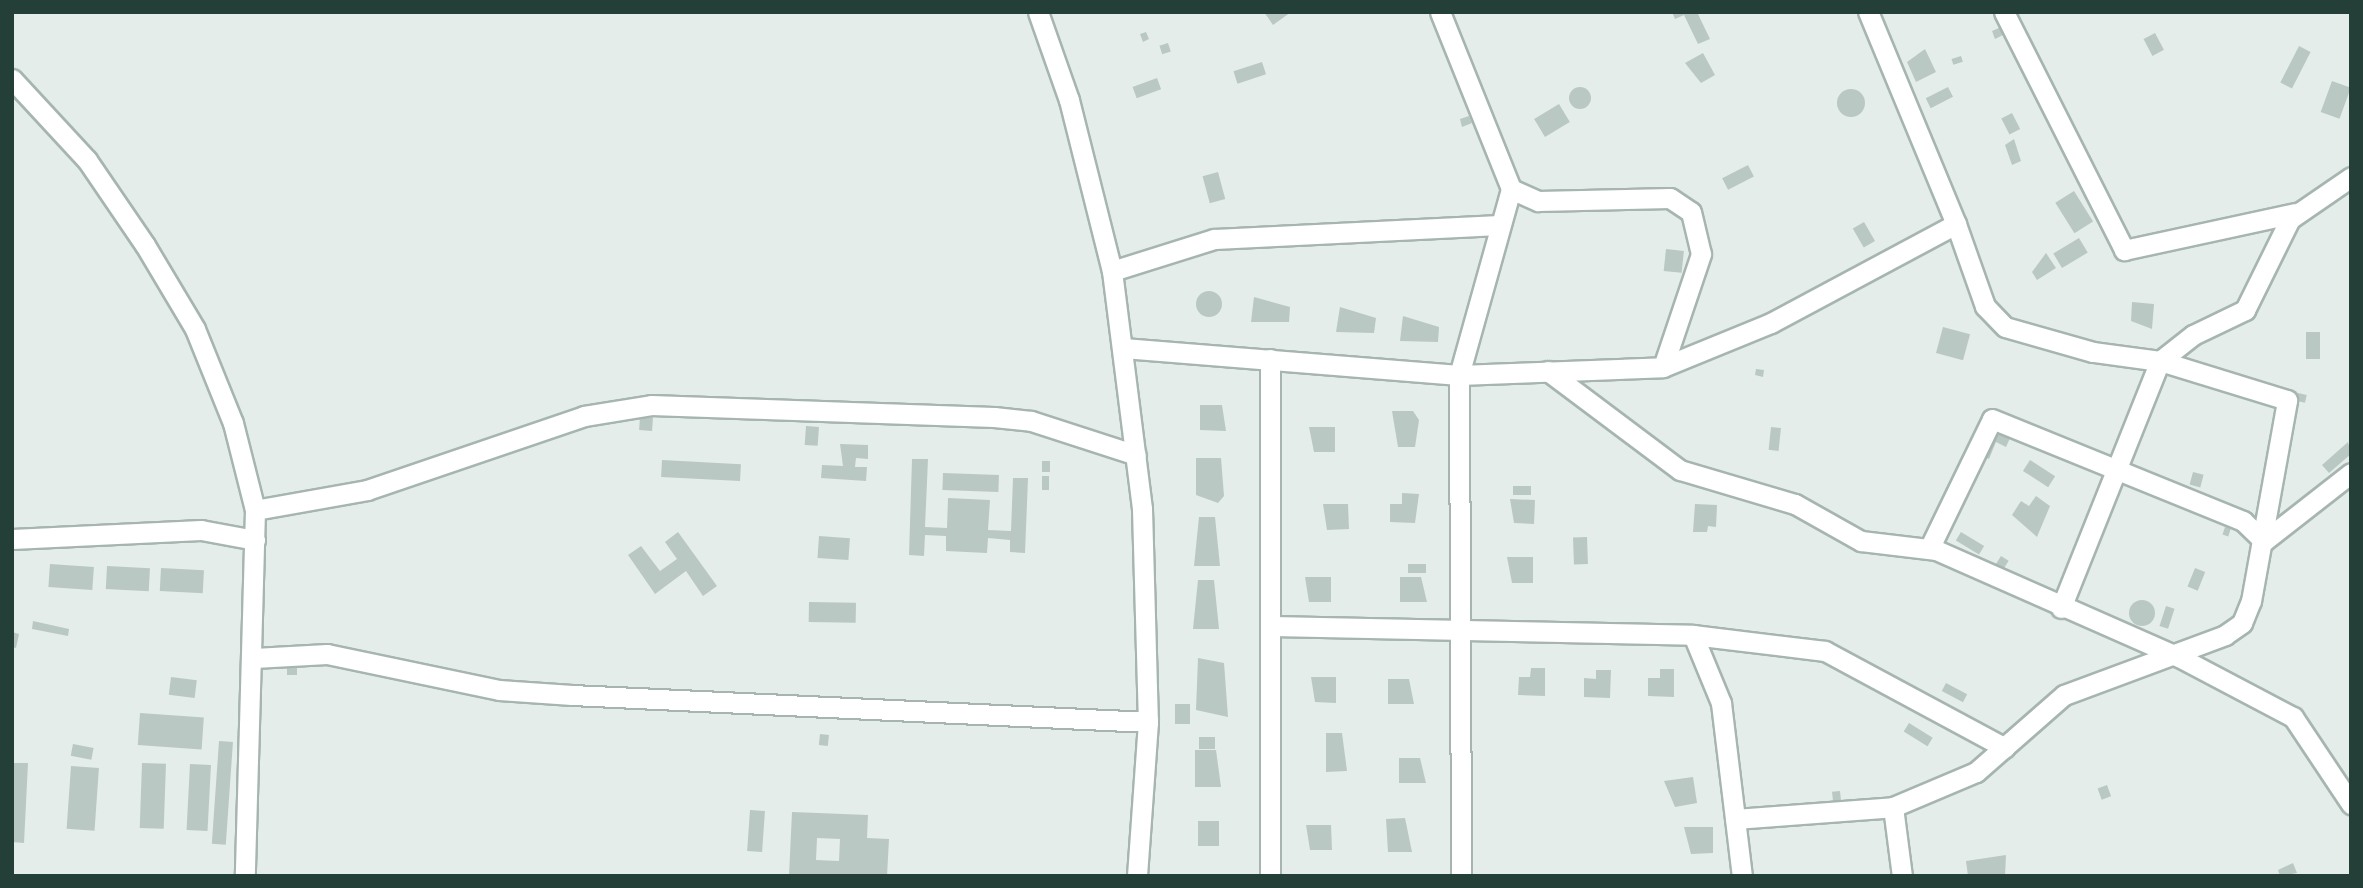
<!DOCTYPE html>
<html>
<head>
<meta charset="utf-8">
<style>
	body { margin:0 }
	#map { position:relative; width:2363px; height:888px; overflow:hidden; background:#e4ede9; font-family:"DM Sans",sans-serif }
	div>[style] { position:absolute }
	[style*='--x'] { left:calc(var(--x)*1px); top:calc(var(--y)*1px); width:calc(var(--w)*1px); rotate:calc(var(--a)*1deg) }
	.building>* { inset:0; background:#b9c8c2; transform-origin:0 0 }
	.round { border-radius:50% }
	.roads { filter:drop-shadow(2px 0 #a6b5b0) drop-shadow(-2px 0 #a6b5b0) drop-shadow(0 2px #a6b5b0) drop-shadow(0 -2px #a6b5b0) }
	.minor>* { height:19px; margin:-9.5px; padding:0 9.5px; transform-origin:9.5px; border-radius:9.5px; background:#fff }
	span { translate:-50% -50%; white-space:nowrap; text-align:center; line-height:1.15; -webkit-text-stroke:7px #f4faf7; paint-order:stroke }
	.frame { position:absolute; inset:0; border:14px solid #233f38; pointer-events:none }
</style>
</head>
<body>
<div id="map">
	<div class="building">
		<i style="clip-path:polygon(1264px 12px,1291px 12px,1273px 25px)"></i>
		<i style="clip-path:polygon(1672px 12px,1697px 12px,1710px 39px,1698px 44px,1684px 15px,1675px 19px)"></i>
		<i style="clip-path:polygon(2001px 27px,2005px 34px,1995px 39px,1992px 31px)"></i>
		<i style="clip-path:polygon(1146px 32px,1149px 39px,1143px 42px,1140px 34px)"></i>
		<i style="left:2155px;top:33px;width:19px;height:13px;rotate:62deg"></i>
		<i style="left:1168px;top:43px;width:9px;height:9px;rotate:72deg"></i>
		<i style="left:2299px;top:46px;width:13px;height:41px;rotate:27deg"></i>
		<i style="clip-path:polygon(1925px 49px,1936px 72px,1916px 82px,1907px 62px)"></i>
		<i style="clip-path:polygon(1703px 53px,1715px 75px,1701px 83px,1685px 63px)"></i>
		<i style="left:1961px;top:56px;width:6px;height:10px;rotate:72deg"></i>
		<i style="left:1262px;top:62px;width:13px;height:30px;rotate:72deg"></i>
		<i style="left:1157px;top:78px;width:12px;height:26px;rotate:70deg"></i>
		<i style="left:2332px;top:81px;width:20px;height:33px;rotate:20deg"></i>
		<i class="round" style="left:1569px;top:87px;width:22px;height:22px"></i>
		<i style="left:1948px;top:87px;width:11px;height:25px;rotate:63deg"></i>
		<i class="round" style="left:1837px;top:89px;width:28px;height:28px"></i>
		<i style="left:1559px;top:104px;width:21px;height:29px;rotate:59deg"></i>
		<i style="left:2012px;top:113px;width:18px;height:12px;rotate:63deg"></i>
		<i style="clip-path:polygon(1469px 116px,1472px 123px,1462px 127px,1460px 119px)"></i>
		<i style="clip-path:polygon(2014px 139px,2021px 161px,2012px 165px,2005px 145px)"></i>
		<i style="left:1748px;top:165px;width:13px;height:29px;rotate:63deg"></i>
		<i style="left:1218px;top:172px;width:28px;height:16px;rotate:75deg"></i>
		<i style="left:2074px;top:191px;width:36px;height:22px;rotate:58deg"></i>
		<i style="left:1864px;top:222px;width:22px;height:13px;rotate:60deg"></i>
		<i style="left:2079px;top:238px;width:17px;height:30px;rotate:59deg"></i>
		<i style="left:1666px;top:249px;width:18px;height:22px;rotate:6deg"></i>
		<i style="clip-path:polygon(2046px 253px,2056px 268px,2037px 280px,2032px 272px)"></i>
		<i class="round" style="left:1196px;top:291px;width:26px;height:26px"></i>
		<i style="clip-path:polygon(1254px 297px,1290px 307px,1289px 322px,1251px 322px)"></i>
		<i style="clip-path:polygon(2132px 302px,2154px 304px,2152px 329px,2131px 321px)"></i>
		<i style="clip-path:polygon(1340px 307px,1376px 318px,1374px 333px,1336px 332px)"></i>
		<i style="clip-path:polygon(1403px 316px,1439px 327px,1438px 342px,1400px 341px)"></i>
		<i style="left:1943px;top:327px;width:28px;height:27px;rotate:15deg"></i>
		<i style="left:2306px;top:332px;width:14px;height:27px"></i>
		<i style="clip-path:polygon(1756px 369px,1764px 370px,1763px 377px,1755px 375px)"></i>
		<i style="left:2298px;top:393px;width:9px;height:8px;rotate:13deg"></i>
		<i style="clip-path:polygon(1200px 405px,1222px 405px,1226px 431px,1200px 430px)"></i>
		<i style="clip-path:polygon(1392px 411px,1413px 411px,1419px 420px,1415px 447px,1398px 447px)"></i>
		<i style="left:640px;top:417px;width:13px;height:13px;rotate:4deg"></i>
		<i style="left:806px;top:426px;width:13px;height:19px;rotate:4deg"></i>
		<i style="clip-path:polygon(1309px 427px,1335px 427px,1335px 452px,1314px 452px)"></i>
		<i style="left:1771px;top:427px;width:10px;height:23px;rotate:6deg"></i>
		<i style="clip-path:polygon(1992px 428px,2011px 436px,2006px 447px,1996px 442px,1989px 459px,1980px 455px)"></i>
		<i style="clip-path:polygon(2348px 442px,2351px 454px,2329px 473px,2322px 465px)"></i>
		<i style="clip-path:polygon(840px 444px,868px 445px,868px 459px,856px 458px,855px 467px,867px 467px,866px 481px,821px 478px,822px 465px,843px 466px)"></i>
		<i style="clip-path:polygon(1196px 458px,1221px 458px,1224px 496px,1218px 503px,1196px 495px)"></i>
		<i style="clip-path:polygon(912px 459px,928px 459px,925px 527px,947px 528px,948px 498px,990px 500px,988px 530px,1011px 531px,1013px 478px,1028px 478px,1025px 553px,1010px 552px,1010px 540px,988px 538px,987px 553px,946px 551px,946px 536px,925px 535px,924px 556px,909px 555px)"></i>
		<i style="left:662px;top:460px;width:79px;height:17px;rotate:3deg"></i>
		<i style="left:2030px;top:460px;width:30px;height:13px;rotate:33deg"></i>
		<i style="left:1042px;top:461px;width:8px;height:11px"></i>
		<i style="left:2193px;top:472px;width:11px;height:13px;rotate:15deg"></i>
		<i style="left:943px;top:473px;width:56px;height:17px;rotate:2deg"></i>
		<i style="left:1042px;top:476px;width:7px;height:14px"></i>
		<i style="left:1513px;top:486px;width:18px;height:9px"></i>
		<i style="clip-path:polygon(1402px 493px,1419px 494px,1415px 523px,1390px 522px,1390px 504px,1402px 504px)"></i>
		<i style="clip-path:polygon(2036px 496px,2050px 506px,2037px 537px,2012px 515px,2021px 501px,2029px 506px)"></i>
		<i style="clip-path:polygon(1510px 499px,1535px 500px,1534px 524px,1514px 523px)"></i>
		<i style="clip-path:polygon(1323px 504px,1348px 504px,1349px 529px,1327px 530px)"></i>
		<i style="clip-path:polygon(1695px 504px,1717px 505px,1716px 527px,1708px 526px,1707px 532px,1693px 532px)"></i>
		<i style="clip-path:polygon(1199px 517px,1215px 517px,1220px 566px,1194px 566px)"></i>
		<i style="left:2225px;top:527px;width:6px;height:8px;rotate:18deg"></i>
		<i style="clip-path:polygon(678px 532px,717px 586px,703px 596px,686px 571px,655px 594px,628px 555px,641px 546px,660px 571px,677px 559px,665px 542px)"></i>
		<i style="left:1961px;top:532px;width:27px;height:10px;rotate:31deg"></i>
		<i style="left:819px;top:536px;width:31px;height:22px;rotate:4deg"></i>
		<i style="left:1587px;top:537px;width:27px;height:14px;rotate:88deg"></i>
		<i style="left:2001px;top:556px;width:9px;height:14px;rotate:32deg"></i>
		<i style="clip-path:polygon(1507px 557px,1533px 557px,1533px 583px,1512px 583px)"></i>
		<i style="left:50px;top:564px;width:44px;height:23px;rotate:4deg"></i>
		<i style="left:1408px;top:564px;width:18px;height:9px"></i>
		<i style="left:107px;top:566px;width:43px;height:23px;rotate:3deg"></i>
		<i style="left:161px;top:568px;width:43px;height:23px;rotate:3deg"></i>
		<i style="left:2195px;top:568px;width:11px;height:20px;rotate:22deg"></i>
		<i style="clip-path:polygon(1305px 577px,1331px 577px,1331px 602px,1309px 602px)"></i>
		<i style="clip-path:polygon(1400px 577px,1421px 577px,1427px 602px,1400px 602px)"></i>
		<i style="clip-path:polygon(1198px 580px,1214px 580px,1219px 629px,1193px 629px)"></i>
		<i class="round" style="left:2129px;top:600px;width:26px;height:26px"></i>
		<i style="left:809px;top:602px;width:47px;height:20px;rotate:1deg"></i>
		<i style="left:2166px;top:606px;width:9px;height:21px;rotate:18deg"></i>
		<i style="clip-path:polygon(33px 621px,69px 629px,68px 636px,32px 629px)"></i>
		<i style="clip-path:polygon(12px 632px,19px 634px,16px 648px,12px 647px)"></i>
		<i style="clip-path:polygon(1198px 658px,1224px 663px,1228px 717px,1196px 710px)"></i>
		<i style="left:287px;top:665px;width:10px;height:10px"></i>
		<i style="clip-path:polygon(1531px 668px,1545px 668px,1545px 696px,1518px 695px,1519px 677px,1530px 677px)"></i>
		<i style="clip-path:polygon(1660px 669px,1674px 669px,1674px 697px,1648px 696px,1648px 678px,1660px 678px)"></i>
		<i style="clip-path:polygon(1596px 670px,1611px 670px,1610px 698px,1584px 697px,1584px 678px,1596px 679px)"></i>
		<i style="left:171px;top:677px;width:26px;height:18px;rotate:7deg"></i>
		<i style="clip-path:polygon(1311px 677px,1336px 677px,1336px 703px,1315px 702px)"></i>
		<i style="clip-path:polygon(1388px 679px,1409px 679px,1414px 704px,1388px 704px)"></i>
		<i style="left:1946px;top:683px;width:24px;height:9px;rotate:28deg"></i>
		<i style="left:1175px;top:704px;width:15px;height:20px"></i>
		<i style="left:140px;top:713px;width:64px;height:32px;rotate:4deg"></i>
		<i style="left:1909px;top:723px;width:28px;height:10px;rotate:32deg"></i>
		<i style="clip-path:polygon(1326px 733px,1342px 733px,1347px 771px,1326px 772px)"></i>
		<i style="left:820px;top:734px;width:9px;height:11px;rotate:6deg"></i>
		<i style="left:1199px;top:737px;width:16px;height:12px"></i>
		<i style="left:219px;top:741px;width:14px;height:103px;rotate:4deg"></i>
		<i style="left:73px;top:744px;width:21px;height:12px;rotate:11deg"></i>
		<i style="clip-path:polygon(1195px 750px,1216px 750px,1221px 787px,1195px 787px)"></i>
		<i style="clip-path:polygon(1399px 758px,1420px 758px,1426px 783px,1399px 783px)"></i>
		<i style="clip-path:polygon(12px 763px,28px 763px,24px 843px,12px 842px)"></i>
		<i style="left:142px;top:763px;width:24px;height:65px;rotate:2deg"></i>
		<i style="left:190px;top:764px;width:21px;height:66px;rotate:3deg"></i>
		<i style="left:71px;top:766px;width:28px;height:63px;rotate:4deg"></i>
		<i style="clip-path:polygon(1693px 777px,1697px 803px,1675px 807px,1664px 781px)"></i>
		<i style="left:2107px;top:785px;width:12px;height:10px;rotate:70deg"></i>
		<i style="left:1840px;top:791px;width:9px;height:8px;rotate:84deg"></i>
		<i style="left:750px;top:810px;width:15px;height:41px;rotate:4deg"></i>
		<i style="clip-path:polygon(evenodd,792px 812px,868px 815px,867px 838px,889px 839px,887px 876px,789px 876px,792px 812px,817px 838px,840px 839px,839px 861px,816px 860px,817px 838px)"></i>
		<i style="clip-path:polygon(1405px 818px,1412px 852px,1388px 852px,1386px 819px)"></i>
		<i style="left:1198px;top:821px;width:21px;height:25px"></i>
		<i style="clip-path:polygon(1306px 825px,1331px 825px,1332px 850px,1310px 850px)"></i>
		<i style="clip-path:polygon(1684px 827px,1713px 827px,1713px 853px,1691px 854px)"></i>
		<i style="clip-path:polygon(2006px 855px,2005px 876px,1968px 876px,1966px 861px)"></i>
		<i style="clip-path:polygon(2293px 863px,2297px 873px,2280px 876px,2278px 870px)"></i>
	</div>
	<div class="roads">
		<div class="minor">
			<i style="--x:1038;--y:12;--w:93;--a:70.6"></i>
			<i style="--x:1069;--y:100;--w:176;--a:75.9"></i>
			<i style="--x:1112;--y:271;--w:240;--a:82.8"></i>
			<i style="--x:1142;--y:509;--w:213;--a:88.4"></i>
			<i style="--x:1148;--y:722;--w:154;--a:94.1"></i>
			<i style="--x:1440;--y:12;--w:191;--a:68.1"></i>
			<i style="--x:1511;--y:189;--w:193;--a:105.6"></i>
			<i style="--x:1459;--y:375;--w:204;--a:-2.2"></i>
			<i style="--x:1663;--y:367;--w:117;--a:-22.2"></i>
			<i style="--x:1771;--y:323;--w:210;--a:-28.2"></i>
			<i style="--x:1956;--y:224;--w:230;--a:-112.5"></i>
			<i style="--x:2004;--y:12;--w:267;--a:63.2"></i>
			<i style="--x:2124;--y:250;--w:175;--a:-12.2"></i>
			<i style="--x:12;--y:79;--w:110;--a:47.2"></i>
			<i style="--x:87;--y:160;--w:103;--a:55.7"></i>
			<i style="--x:145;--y:245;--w:98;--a:59.2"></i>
			<i style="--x:195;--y:329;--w:101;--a:68"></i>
			<i style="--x:233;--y:423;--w:90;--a:75.8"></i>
			<i style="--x:255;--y:510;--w:366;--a:91.6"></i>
			<i style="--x:1511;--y:189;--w:30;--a:24"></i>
			<i style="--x:1538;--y:201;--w:132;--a:-1.3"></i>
			<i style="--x:1670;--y:198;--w:25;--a:34"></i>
			<i style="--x:1691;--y:212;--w:43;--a:76.6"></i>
			<i style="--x:1701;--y:254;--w:119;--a:108.6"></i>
			<i style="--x:1112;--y:271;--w:107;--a:-17.4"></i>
			<i style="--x:1214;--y:239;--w:286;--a:-2.8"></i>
			<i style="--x:1123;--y:348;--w:337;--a:4.6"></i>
			<i style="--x:1459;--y:375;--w:501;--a:89.77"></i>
			<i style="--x:1270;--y:359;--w:517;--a:90"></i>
			<i style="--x:1548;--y:371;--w:165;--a:36.9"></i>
			<i style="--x:1680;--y:470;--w:120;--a:16.5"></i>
			<i style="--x:1795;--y:504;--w:76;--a:29.3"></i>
			<i style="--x:1861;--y:541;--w:76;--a:6.8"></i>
			<i style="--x:1936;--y:550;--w:266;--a:23.8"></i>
			<i style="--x:2179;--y:657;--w:129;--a:27.8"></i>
			<i style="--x:2293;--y:717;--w:105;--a:56.3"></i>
			<i style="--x:255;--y:510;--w:114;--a:-10.1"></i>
			<i style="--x:367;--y:490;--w:229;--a:-18.8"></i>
			<i style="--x:584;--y:416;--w:68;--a:-9.3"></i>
			<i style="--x:651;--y:405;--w:343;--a:2"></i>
			<i style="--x:994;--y:417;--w:37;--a:6"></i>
			<i style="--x:1031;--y:421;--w:110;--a:17.9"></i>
			<i style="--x:12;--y:539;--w:189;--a:-2.7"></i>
			<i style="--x:201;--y:530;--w:55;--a:10.5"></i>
			<i style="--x:1929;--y:549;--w:144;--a:-64.1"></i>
			<i style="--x:1992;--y:419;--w:271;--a:22.1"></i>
			<i style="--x:2243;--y:521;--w:29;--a:44"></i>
			<i style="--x:2264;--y:541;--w:110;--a:-38"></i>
			<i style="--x:2061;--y:608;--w:266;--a:-68.2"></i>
			<i style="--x:2160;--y:361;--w:42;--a:-38.2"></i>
			<i style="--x:2193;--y:335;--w:58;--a:-25.7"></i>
			<i style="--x:2245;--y:310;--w:102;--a:-63.7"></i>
			<i style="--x:2290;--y:219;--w:74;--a:-34.5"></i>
			<i style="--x:1272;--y:626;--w:421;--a:1.2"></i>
			<i style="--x:1693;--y:635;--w:133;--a:6.9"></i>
			<i style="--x:1825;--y:651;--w:204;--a:28.3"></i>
			<i style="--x:1693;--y:635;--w:74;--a:67.6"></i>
			<i style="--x:1721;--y:703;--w:174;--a:83.1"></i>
			<i style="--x:254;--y:658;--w:73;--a:-3.1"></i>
			<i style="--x:327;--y:654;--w:176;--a:11.8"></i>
			<i style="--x:499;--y:690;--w:73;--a:3.9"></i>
			<i style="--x:572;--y:695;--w:577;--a:2.68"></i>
			<i style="--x:1893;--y:807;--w:70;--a:82.6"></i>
			<i style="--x:1735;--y:819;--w:158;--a:-4.3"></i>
			<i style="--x:1893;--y:807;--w:90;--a:-22.9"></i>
			<i style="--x:1976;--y:772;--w:117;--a:-41.2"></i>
			<i style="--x:2064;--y:695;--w:172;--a:-20.4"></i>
			<i style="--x:2225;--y:635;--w:21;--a:-35"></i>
			<i style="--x:2242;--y:623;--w:24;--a:-68"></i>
			<i style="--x:2251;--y:601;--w:204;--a:-79.8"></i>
			<i style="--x:2287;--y:400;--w:133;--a:-162.9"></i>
			<i style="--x:2160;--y:361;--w:68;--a:-172.3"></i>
			<i style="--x:2093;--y:352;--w:91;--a:-164.1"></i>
			<i style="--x:2005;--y:327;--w:29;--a:-134"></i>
			<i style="--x:1985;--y:306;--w:87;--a:-109.5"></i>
		</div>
	</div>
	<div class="frame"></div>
</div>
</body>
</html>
